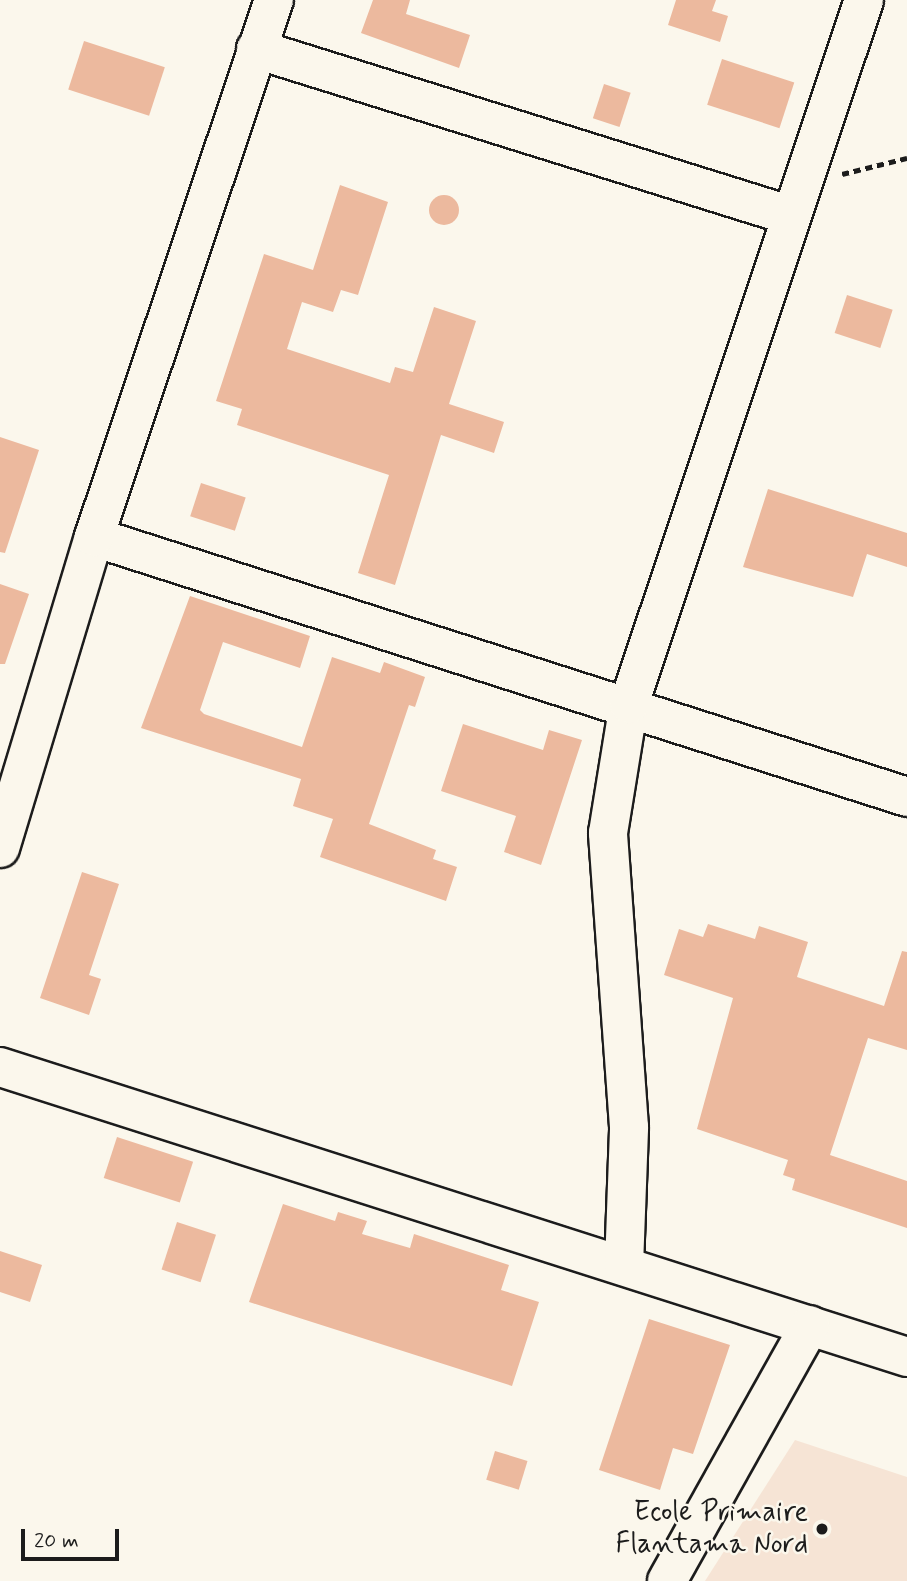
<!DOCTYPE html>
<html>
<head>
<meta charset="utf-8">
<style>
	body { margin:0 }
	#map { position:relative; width:907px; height:1581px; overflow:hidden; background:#fbf7ec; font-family:Mynerve,sans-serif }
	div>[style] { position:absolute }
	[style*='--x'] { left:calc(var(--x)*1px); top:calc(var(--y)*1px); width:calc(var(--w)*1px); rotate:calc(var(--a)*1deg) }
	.built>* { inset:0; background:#f6e4d5 }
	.building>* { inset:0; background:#ecb99e; transform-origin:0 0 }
	.round { border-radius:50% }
	.path>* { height:4.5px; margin-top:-2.25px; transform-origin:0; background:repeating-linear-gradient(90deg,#1c1c1c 0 7px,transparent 0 12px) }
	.roads { filter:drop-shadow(2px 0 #1c1c1c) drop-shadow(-2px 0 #1c1c1c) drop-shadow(0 2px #1c1c1c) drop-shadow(0 -2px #1c1c1c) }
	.street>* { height:38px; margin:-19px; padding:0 19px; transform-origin:19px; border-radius:19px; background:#fbf7ec }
	.dots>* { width:19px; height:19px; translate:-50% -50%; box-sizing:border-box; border:4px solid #fbf7ec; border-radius:50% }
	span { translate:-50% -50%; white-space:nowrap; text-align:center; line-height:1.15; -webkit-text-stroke:5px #fbf7ec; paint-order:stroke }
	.poi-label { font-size:28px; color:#1c1c1c }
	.right { translate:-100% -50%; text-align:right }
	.scale { position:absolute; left:21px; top:1529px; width:98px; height:32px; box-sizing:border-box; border:4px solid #1c1c1c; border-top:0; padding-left:9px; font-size:21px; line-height:24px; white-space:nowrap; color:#1c1c1c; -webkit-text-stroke:5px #fbf7ec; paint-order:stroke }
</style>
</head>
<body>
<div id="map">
	<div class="built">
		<i style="clip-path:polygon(795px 1440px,907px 1477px,907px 1581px,705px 1581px)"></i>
	</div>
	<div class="building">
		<i style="clip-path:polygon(373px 0,410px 0,406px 14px,470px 35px,459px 68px,361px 33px)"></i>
		<i style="clip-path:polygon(676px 0,716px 0,712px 11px,728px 16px,720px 42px,668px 25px)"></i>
		<i style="left:84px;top:41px;width:85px;height:51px;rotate:18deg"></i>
		<i style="left:722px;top:59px;width:76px;height:48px;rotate:18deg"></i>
		<i style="left:604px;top:84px;width:28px;height:36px;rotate:18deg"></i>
		<i style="clip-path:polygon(340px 185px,388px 202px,358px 295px,341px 290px,333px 312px,302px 302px,287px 349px,390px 383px,395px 367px,413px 372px,434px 307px,476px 321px,449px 404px,504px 422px,494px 453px,441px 435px,395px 585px,358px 573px,389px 475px,237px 425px,242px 409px,216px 401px,264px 254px,313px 270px)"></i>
		<i class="round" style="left:429px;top:195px;width:30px;height:30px"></i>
		<i style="left:847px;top:295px;width:48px;height:40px;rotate:18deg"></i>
		<i style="clip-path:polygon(0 437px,39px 450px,5px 553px,0 552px)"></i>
		<i style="left:201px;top:483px;width:47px;height:35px;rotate:18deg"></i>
		<i style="clip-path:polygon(768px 489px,907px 533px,907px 567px,867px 554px,853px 597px,743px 567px)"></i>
		<i style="clip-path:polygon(0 584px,29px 594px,5px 664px,0 664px)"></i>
		<i style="clip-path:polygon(190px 596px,310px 636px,300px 668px,223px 642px,200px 710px,204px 714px,302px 747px,332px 657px,380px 673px,384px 662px,425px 677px,415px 707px,409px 705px,369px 824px,436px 850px,433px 859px,457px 867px,446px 901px,320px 857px,333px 819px,293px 806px,301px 779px,141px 728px)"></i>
		<i style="clip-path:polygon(463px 724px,543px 750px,549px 730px,582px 740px,541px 865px,504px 852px,516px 816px,441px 791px)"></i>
		<i style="clip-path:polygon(82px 872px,119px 884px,89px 975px,101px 979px,89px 1015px,40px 998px)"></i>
		<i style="clip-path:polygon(708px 924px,755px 939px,759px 926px,808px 942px,797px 977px,884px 1006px,902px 951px,907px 952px,907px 1050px,868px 1038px,830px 1155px,907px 1181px,907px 1228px,792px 1190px,795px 1179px,783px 1175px,788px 1160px,697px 1129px,733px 998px,664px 975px,679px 929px,703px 937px)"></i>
		<i style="left:117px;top:1137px;width:80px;height:43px;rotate:18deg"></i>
		<i style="clip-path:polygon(283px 1204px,335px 1221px,338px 1212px,367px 1221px,362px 1234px,410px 1248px,414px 1234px,509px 1265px,501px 1290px,539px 1302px,512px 1386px,249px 1302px)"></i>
		<i style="left:177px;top:1222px;width:41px;height:50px;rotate:18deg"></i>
		<i style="clip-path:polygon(0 1251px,42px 1265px,30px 1302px,0 1292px)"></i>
		<i style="clip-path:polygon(649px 1319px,730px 1345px,693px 1454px,673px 1448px,660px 1490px,599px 1470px)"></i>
		<i style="left:495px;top:1451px;width:34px;height:30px;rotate:17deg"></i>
	</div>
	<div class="path">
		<i style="--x:842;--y:174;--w:67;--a:-13.8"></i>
	</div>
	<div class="roads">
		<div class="street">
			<i style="--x:256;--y:49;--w:561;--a:17.31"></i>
			<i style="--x:94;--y:537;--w:854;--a:17.73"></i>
			<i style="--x:0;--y:848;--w:325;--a:-73.2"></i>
			<i style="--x:94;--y:537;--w:566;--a:-71.47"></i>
			<i style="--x:0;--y:1067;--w:952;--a:17.73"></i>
			<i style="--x:624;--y:1266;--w:139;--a:-87.9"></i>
			<i style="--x:629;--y:1127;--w:295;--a:-94.1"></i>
			<i style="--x:608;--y:833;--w:131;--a:-80.8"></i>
			<i style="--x:629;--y:704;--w:742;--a:-71.54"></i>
			<i style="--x:667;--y:1581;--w:293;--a:-60.8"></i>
		</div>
	</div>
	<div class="dots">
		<i style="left:822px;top:1529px;background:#1c1c1c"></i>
	</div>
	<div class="poi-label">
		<span class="right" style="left:808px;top:1529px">Ecole Primaire<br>Flantama Nord</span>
	</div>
	<div class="scale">20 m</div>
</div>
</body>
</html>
